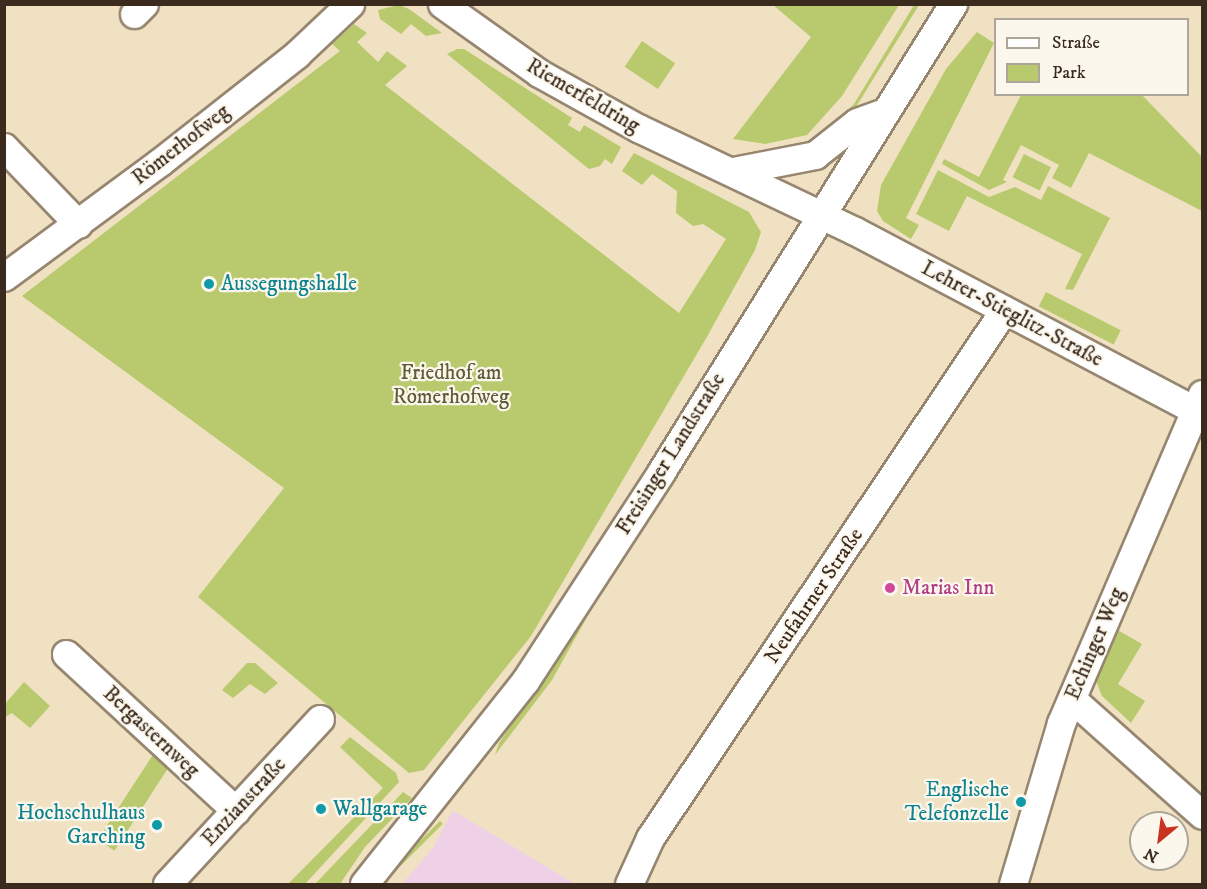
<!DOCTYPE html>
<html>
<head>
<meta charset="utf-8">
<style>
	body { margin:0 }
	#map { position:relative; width:1207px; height:889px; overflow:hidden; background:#f0e1c2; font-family:"IM FELL DW Pica",serif }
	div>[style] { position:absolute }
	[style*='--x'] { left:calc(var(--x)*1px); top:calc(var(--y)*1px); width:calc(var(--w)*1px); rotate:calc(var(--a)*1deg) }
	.built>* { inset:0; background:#eed0e7 }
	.green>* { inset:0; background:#b8ca6d; transform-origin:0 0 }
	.roads { filter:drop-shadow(2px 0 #968670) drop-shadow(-2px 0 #968670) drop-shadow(0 2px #968670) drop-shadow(0 -2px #968670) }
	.minor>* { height:27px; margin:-13.5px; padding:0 13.5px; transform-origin:13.5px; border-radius:13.5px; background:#fff }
	.dots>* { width:16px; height:16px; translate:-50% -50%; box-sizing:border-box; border:3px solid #fbf7ec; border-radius:50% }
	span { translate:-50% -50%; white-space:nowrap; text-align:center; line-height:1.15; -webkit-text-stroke:4.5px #fbf7ec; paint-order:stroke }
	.street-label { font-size:21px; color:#3b2a1e }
	.culture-label { font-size:21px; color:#0d838f }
	.left { translate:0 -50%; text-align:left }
	.right { translate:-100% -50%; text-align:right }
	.park-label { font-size:21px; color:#605a36 }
	.hotel-label { font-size:21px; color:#b23c85 }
	.frame { position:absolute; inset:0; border:6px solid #3b2a1e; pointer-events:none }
	.legend { position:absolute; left:994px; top:18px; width:195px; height:78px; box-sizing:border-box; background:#fbf7ec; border:2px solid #aea59a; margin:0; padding:8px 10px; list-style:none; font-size:18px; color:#3b2a1e }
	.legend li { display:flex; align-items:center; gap:12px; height:30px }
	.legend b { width:30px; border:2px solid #aea59a }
	.north { position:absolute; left:1129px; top:811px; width:60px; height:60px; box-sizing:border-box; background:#fbf7ec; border:2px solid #aea59a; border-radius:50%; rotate:209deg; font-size:16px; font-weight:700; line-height:24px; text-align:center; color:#3b2a1e }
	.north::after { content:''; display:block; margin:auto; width:21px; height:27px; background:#c8321e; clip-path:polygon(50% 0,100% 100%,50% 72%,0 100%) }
</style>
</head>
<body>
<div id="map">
	<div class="built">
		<i style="clip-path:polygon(453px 810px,454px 811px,575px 884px,402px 884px,433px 848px)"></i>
	</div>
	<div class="green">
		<i style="clip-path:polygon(399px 5px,409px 9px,442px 33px,426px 36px,411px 24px,401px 34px,380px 19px,378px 10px)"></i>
		<i style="clip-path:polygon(773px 5px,899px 5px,842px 96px,807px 135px,765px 144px,733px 139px,811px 37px)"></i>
		<i style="clip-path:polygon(914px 5px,919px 5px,854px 110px,817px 139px,854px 104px)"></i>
		<i style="clip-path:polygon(354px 24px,367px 33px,357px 42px,378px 62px,387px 51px,407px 66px,385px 85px,679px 313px,726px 239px,703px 224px,693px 226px,676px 213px,677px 191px,652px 174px,642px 185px,622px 171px,634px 153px,749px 212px,761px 232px,755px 250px,708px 335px,531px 636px,424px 770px,409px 773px,198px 597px,284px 488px,22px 296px,340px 51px,332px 44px)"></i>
		<i style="clip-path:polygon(977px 32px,994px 43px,906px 218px,919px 225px,911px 239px,883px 221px,877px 211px,881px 185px,946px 69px)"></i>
		<i style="left:642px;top:41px;width:40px;height:31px;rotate:34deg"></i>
		<i style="clip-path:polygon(457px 49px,464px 49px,572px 118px,568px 125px,580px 132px,584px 125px,621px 147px,612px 164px,605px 159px,600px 166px,589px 169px,447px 54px)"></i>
		<i style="clip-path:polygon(1021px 95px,1142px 95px,1202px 157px,1202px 211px,1089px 153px,1071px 188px,1052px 178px,1059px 165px,1021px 145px,1003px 180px,1007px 182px,989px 190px,942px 164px,944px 159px,979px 177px)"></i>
		<i style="left:1024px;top:154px;width:30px;height:26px;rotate:26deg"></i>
		<i style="clip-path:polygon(938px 170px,989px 197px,1015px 187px,1041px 200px,1048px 186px,1110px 218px,1073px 290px,1065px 289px,1082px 254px,967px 196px,949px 231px,916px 214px)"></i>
		<i style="left:1046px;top:292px;width:84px;height:16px;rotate:27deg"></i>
		<i style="clip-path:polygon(601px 592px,552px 680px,495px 755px,499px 743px)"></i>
		<i style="clip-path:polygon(1116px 629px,1142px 644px,1118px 684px,1145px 701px,1131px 723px,1102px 696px,1096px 681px)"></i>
		<i style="clip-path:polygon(247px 663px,255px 663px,278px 683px,265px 694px,250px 684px,233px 698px,222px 690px)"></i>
		<i style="clip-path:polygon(24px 682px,50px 706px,30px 728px,12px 713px,5px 717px,5px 704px)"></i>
		<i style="clip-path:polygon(350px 737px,396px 773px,399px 782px,305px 884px,288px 884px,383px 788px,340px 747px)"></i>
		<i style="left:156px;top:750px;width:20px;height:107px;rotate:33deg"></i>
		<i style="clip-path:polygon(403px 792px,412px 798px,365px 847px,340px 884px,315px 884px)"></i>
		<i style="left:440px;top:821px;width:4px;height:82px;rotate:45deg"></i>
	</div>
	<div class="roads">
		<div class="minor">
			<i style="--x:442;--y:4;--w:119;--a:35.4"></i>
			<i style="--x:539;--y:73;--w:113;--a:29.1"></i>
			<i style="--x:638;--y:128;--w:240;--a:25.4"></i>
			<i style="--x:855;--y:231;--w:392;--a:27.8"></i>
			<i style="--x:134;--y:14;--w:14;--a:-45"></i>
			<i style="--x:4;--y:147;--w:107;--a:46.1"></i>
			<i style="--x:733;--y:171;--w:84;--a:-11"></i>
			<i style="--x:815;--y:155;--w:53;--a:-38.2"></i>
			<i style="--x:857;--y:122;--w:30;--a:-20"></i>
			<i style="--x:4;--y:277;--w:194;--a:-36.4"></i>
			<i style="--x:160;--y:162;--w:174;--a:-38.2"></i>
			<i style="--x:297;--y:54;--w:73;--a:-43.3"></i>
			<i style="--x:66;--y:654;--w:231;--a:42.7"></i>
			<i style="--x:1072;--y:699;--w:174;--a:41.7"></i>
			<i style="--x:167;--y:884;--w:225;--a:-47.2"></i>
			<i style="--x:364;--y:884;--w:259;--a:-51.6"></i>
			<i style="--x:525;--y:681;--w:249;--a:-56.9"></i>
			<i style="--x:661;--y:472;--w:552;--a:-58.04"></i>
			<i style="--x:629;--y:884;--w:51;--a:-65.5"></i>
			<i style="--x:650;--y:838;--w:636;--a:-56.16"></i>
			<i style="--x:1013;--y:884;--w:168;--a:-73.4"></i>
			<i style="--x:1061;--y:723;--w:358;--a:-66.8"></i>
		</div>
	</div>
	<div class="dots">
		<i style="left:209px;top:284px;background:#0f9aa8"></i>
		<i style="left:890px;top:588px;background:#d1479c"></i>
		<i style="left:1021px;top:802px;background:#0f9aa8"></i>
		<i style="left:321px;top:809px;background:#0f9aa8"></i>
		<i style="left:157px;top:825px;background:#0f9aa8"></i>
	</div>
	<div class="street-label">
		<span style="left:583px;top:96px;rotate:30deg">Riemerfeldring</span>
		<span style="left:181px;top:145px;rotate:-38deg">Römerhofweg</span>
		<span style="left:1012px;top:314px;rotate:28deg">Lehrer-Stieglitz-Straße</span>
		<span style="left:671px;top:454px;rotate:-58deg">Freisinger Landstraße</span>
		<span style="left:814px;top:596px;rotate:-56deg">Neufahrner Straße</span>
		<span style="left:1095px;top:644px;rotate:-67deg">Echinger Weg</span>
		<span style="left:151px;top:732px;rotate:43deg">Bergasternweg</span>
		<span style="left:244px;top:802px;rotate:-47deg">Enzianstraße</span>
	</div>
	<div class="culture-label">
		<span class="left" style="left:221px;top:284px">Aussegungshalle</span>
		<span class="right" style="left:1009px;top:802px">Englische<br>Telefonzelle</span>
		<span class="left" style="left:333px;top:809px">Wallgarage</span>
		<span class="right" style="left:145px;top:825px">Hochschulhaus<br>Garching</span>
	</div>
	<div class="park-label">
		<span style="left:451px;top:385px">Friedhof am<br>Römerhofweg</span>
	</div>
	<div class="hotel-label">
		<span class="left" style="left:902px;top:588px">Marias Inn</span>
	</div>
	<div class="frame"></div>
	<ul class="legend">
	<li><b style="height:8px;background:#fff"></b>Straße</li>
	<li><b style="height:16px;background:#b8ca6d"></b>Park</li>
	</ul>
	<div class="north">N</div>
</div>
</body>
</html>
